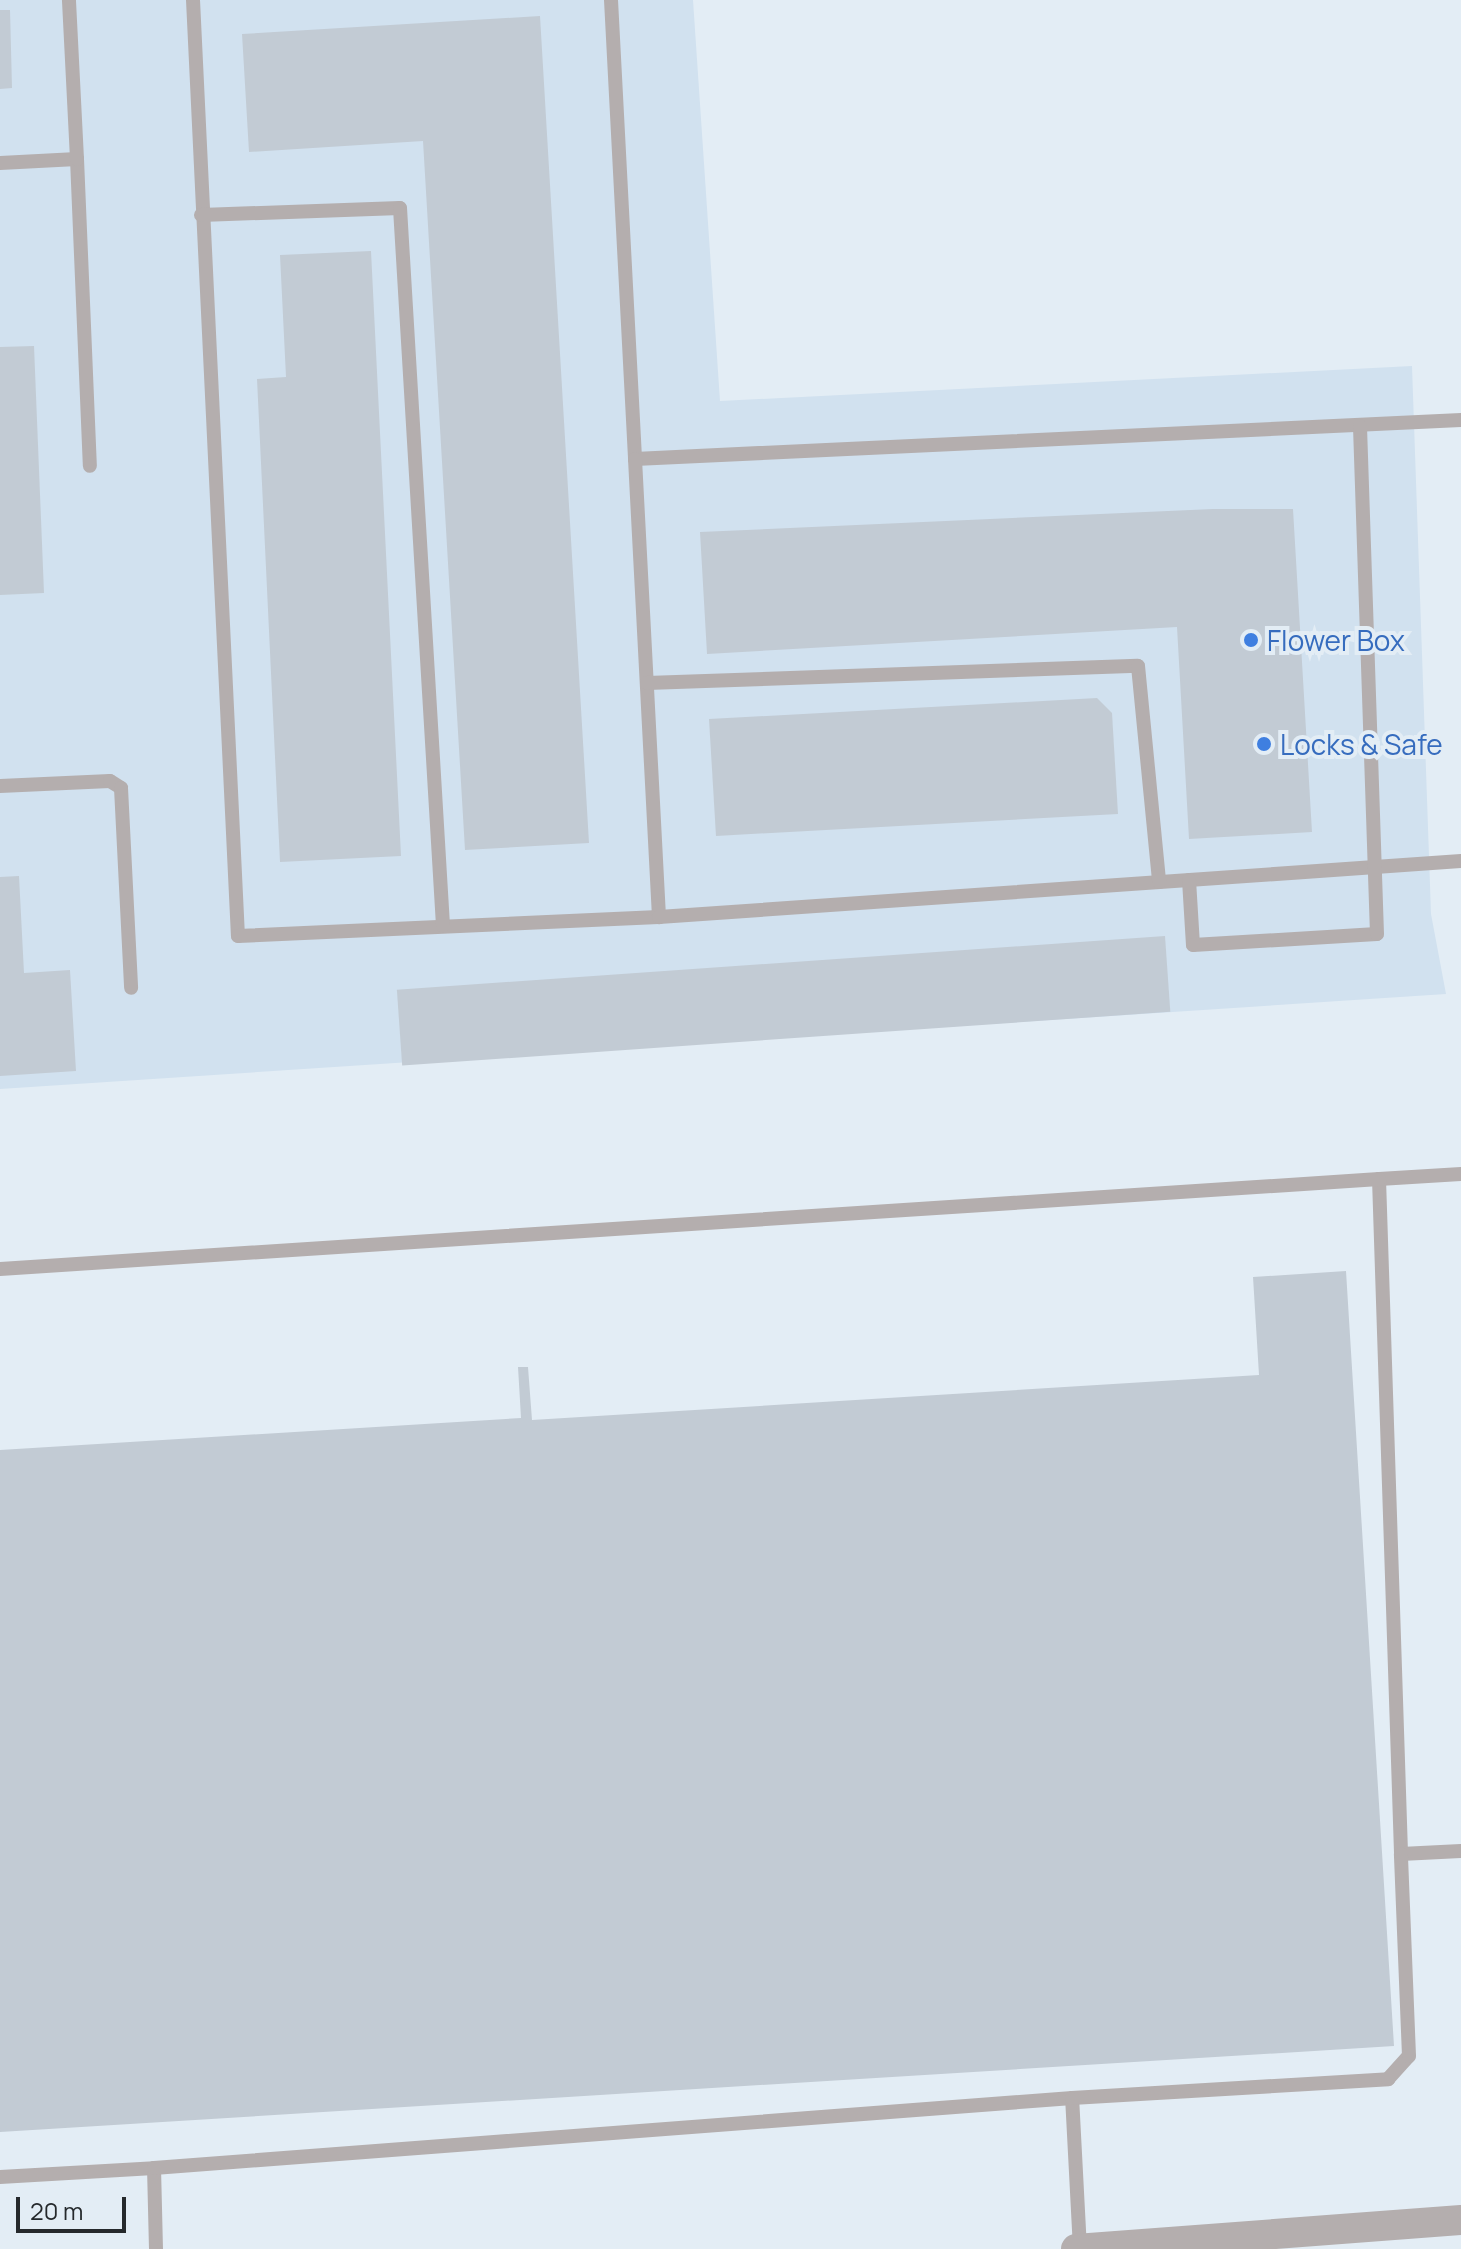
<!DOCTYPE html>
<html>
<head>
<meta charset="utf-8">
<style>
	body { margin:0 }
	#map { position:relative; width:1461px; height:2249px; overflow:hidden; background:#e3edf5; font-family:Manrope,sans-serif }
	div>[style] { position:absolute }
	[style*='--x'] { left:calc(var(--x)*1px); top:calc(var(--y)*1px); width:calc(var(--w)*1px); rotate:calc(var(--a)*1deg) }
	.built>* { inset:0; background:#d1e1ef }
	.building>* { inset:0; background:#c2cbd4; transform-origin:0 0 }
	.lane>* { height:14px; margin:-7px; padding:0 7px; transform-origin:7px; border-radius:7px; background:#b4aeae }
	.street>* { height:30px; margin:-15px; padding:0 15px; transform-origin:15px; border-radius:15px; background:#b4aeae }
	.dots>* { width:22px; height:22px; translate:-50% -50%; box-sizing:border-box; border:4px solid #e3edf5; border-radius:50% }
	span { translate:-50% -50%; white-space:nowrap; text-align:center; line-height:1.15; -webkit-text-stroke:8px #e3edf5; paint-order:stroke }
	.shop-label { font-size:28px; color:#366cbe }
	.left { translate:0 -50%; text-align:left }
	.scale { position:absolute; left:16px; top:2197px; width:110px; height:36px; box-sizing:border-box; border:4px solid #25292c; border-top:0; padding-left:10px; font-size:24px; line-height:28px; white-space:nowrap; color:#25292c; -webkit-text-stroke:6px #e3edf5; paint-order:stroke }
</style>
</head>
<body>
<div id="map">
	<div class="built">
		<i style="clip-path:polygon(0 0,693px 0,720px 401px,1412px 366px,1431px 914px,1446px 994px,0 1089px)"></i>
	</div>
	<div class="building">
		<i style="clip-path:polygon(0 10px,10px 10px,12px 88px,0 89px)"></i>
		<i style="clip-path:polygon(540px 16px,589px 843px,465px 850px,423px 141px,249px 152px,242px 34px)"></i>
		<i style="clip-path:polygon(371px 251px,401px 856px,280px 862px,257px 379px,286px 377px,280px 255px)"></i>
		<i style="clip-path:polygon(34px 346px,44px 593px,0 595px,0 347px)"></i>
		<i style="clip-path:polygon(1213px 509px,1293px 509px,1312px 832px,1189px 839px,1177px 627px,707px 654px,700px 532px)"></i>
		<i style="clip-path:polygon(1097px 698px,1112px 713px,1118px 814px,716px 836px,709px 719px)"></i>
		<i style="clip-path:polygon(19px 876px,24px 973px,70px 970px,76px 1071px,0 1076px,0 877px)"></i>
		<i style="left:1165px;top:936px;width:76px;height:770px;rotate:86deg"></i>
		<i style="clip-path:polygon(1346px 1271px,1394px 2046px,0 2132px,0 1450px,521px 1418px,518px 1367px,528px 1367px,532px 1420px,1259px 1375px,1253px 1277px)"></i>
	</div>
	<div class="lane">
		<i style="--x:193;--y:0;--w:937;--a:87.25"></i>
		<i style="--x:238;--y:936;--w:421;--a:-2.6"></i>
		<i style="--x:611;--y:0;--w:460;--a:87"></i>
		<i style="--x:77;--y:159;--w:307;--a:87.6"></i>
		<i style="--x:0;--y:163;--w:77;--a:-3"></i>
		<i style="--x:77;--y:159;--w:159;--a:-92.9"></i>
		<i style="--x:201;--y:215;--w:199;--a:-2"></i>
		<i style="--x:400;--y:208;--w:719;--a:86.57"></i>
		<i style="--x:1461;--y:420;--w:827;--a:177.3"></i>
		<i style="--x:635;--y:459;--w:459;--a:87"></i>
		<i style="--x:659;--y:917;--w:804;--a:-3.99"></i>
		<i style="--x:647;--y:683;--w:491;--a:-2"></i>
		<i style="--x:1138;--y:666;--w:217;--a:84.4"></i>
		<i style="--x:0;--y:786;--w:110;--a:-2.6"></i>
		<i style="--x:110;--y:781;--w:13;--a:32"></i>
		<i style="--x:121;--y:788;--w:200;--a:87.1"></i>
		<i style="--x:1189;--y:880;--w:65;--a:86.5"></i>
		<i style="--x:1193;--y:945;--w:184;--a:-3.4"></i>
		<i style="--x:1377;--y:934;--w:508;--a:-91.92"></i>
		<i style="--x:1461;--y:1174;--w:82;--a:176.5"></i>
		<i style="--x:1379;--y:1179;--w:675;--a:88.13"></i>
		<i style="--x:1401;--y:1854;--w:60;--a:-2.9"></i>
		<i style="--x:0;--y:1269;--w:1382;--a:-3.73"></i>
		<i style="--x:0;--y:2177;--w:154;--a:-3.3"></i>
		<i style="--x:156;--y:2249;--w:81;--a:-91.4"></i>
		<i style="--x:154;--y:2168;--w:921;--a:-4.36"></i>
		<i style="--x:1080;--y:2249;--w:151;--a:-93"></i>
		<i style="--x:1072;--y:2098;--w:317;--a:-3.4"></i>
		<i style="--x:1388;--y:2079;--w:31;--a:-48"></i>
		<i style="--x:1409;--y:2056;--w:202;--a:-92.3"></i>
	</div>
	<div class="street">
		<i style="--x:1076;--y:2249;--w:386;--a:-4.3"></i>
	</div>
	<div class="dots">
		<i style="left:1251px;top:640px;background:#3f7fe0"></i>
		<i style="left:1264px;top:744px;background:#3f7fe0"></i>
	</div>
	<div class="shop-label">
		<span class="left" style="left:1267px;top:640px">Flower Box</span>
		<span class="left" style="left:1280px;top:744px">Locks &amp; Safe</span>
	</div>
	<div class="scale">20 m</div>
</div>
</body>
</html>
